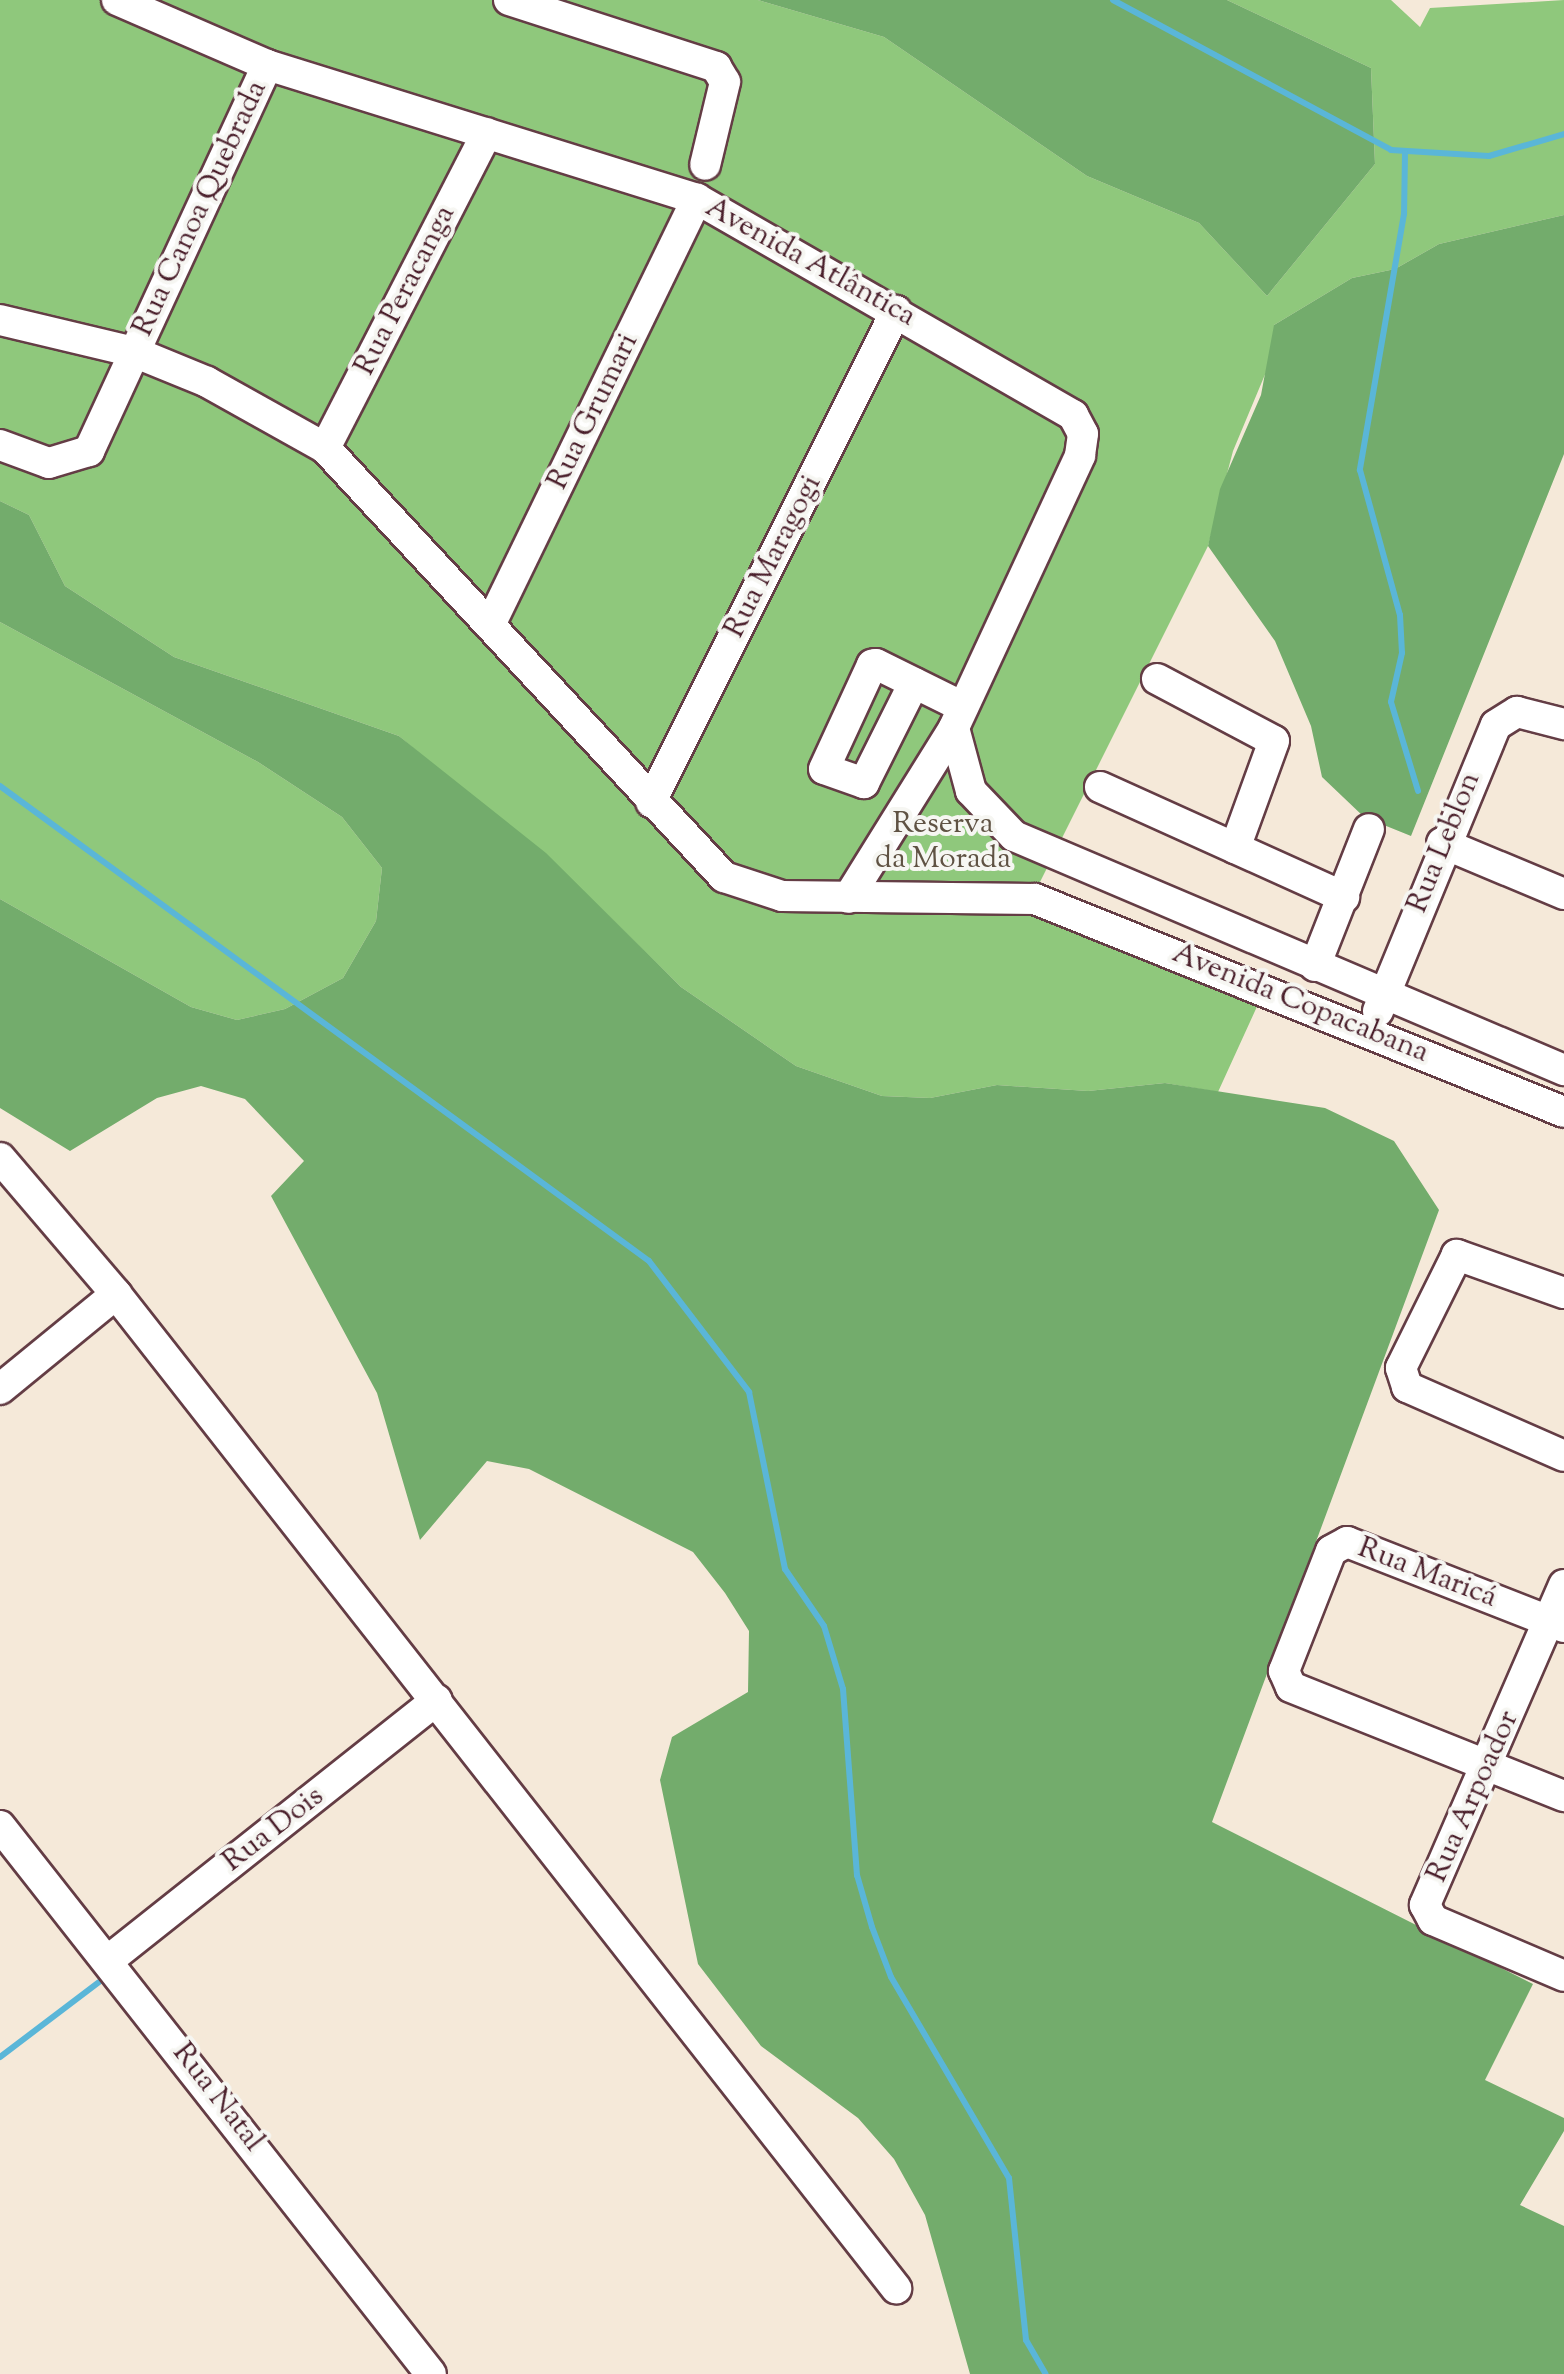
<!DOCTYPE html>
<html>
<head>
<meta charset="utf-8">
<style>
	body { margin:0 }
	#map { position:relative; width:1564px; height:2374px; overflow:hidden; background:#f5e9d9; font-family:"Sorts Mill Goudy",serif }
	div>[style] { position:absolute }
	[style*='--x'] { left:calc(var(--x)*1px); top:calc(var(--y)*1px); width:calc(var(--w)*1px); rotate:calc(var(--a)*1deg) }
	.green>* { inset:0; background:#8fc87c }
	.forest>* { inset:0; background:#73ac6c }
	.stream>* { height:6px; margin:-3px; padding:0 3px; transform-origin:3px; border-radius:3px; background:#5ab6d8 }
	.roads { filter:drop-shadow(2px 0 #643d45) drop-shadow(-2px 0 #643d45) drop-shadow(0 2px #643d45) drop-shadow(0 -2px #643d45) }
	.minor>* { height:30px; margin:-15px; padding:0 15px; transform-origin:15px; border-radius:15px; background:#fff }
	span { translate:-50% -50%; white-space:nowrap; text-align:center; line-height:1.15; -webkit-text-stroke:8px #f6f6f2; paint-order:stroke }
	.street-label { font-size:30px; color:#4a1f2b }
	.park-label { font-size:30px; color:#5f5243 }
</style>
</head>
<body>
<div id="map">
	<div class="green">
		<i style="clip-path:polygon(0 0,758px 0,884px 37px,1087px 176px,1199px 223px,1267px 296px,1375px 164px,1371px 68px,1227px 0,1391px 0,1420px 27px,1430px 8px,1564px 0,1564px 215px,1439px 244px,1395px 269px,1352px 278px,1274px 325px,1274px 353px,1233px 451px,1208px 546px,1031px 900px,1260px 1000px,1218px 1092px,1165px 1083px,1088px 1091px,997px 1085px,930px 1098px,882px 1096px,796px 1066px,681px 987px,581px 889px,399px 736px,174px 657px,65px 586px,29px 515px,0 501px)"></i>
		<i style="clip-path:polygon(0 622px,258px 762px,342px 817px,382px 868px,376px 921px,343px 978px,285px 1009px,237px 1020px,191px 1007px,0 899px)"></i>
	</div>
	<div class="forest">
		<i style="clip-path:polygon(758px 0,1227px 0,1371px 68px,1375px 164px,1267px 296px,1199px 223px,1087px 176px,884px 37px)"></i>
		<i style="clip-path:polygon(1564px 215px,1564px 454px,1411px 836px,1364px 817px,1322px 777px,1311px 726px,1275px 641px,1208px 546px,1220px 489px,1261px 395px,1274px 325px,1352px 278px,1395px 269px,1439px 244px)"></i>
		<i style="clip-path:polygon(0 501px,29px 515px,65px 586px,174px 657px,399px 736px,546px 853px,681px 987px,796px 1066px,882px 1096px,930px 1098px,997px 1085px,1088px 1091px,1165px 1083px,1325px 1108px,1394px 1141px,1439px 1210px,1212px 1822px,1533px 1984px,1485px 2080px,1564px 2118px,1564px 2131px,1520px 2205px,1564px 2226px,1564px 2374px,970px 2374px,925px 2215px,894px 2159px,858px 2118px,761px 2046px,698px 1964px,660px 1780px,672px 1737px,748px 1692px,749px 1631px,725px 1593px,693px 1552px,529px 1469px,487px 1461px,420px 1540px,377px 1393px,271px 1196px,304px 1161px,245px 1099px,201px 1086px,157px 1098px,70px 1151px,0 1108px,0 899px,191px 1007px,237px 1020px,285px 1009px,343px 978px,376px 921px,382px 868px,342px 817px,258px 762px,0 622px)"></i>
	</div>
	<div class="stream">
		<i style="--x:1113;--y:0;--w:316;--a:28.3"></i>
		<i style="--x:1391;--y:150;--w:98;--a:3.5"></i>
		<i style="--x:1489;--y:156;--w:78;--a:-16.3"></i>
		<i style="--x:1405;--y:153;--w:61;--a:90.9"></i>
		<i style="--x:1404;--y:214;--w:260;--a:99.8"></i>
		<i style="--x:1360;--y:470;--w:150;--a:74.6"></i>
		<i style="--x:1400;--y:615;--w:38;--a:87"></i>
		<i style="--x:1402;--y:653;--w:50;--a:102.7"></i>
		<i style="--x:1391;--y:702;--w:93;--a:73.1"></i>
		<i style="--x:0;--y:786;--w:804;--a:36.2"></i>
		<i style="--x:649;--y:1261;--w:165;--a:52.6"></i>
		<i style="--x:749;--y:1392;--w:181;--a:78.5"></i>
		<i style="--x:785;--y:1569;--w:69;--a:55.6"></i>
		<i style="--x:824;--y:1626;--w:66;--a:73.2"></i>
		<i style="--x:843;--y:1689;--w:187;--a:85.7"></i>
		<i style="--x:857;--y:1875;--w:54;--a:73.9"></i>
		<i style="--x:872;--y:1927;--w:53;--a:69.2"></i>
		<i style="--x:891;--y:1977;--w:233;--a:59.6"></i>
		<i style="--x:1009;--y:2178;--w:163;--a:84"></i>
		<i style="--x:1026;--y:2340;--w:39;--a:60"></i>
		<i style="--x:0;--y:2057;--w:124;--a:-37.1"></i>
	</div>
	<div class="roads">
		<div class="minor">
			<i style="--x:117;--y:0;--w:163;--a:23.4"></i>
			<i style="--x:267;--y:65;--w:450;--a:17.3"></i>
			<i style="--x:697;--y:199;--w:434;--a:29.9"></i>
			<i style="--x:1073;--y:415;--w:21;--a:62"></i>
			<i style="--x:1083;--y:434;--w:22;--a:98"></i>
			<i style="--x:1080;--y:456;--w:300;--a:114.9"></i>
			<i style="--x:954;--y:728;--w:200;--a:121.9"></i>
			<i style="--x:509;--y:0;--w:218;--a:17.9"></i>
			<i style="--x:716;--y:67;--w:17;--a:59"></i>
			<i style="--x:725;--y:82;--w:85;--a:103.5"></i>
			<i style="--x:0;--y:320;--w:138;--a:13.4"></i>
			<i style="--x:134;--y:352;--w:79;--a:22.3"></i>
			<i style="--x:207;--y:382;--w:135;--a:29.2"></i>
			<i style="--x:325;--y:448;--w:586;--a:47.08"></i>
			<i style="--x:724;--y:877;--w:61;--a:18.1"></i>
			<i style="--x:782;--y:896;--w:253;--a:0.7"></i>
			<i style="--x:1035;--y:899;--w:570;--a:21.93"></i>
			<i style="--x:0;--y:445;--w:52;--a:20.2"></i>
			<i style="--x:49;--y:463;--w:42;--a:-16.7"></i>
			<i style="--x:89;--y:451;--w:425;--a:-65.2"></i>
			<i style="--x:325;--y:448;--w:354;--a:-62.8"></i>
			<i style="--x:490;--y:625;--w:474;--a:-64.1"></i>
			<i style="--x:1157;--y:679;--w:132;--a:27.9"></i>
			<i style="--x:1274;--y:741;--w:114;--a:110"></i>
			<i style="--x:914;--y:683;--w:112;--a:116.6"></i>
			<i style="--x:864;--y:783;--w:42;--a:-160.7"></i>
			<i style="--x:824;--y:769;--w:115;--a:-65.2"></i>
			<i style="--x:872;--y:665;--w:4;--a:-14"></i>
			<i style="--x:876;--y:664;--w:97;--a:26.3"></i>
			<i style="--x:954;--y:728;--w:65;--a:74.9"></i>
			<i style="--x:971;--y:791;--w:62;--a:46.3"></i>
			<i style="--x:1014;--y:836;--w:598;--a:23.05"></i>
			<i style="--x:1100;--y:787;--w:268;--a:24.3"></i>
			<i style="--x:651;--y:802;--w:549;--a:-63.48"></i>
			<i style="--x:1442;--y:843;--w:132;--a:22.7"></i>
			<i style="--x:1315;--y:966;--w:147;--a:-68.5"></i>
			<i style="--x:1378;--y:1011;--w:309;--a:-67.6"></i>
			<i style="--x:1496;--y:725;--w:25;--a:-32"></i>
			<i style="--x:1517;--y:712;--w:49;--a:14.3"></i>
			<i style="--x:0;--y:1158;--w:179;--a:49.5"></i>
			<i style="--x:116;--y:1294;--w:1264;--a:51.88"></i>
			<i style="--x:1564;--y:1293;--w:114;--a:-160.4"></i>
			<i style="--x:1457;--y:1255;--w:126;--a:116.4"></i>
			<i style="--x:1401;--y:1368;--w:20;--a:72"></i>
			<i style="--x:1407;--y:1387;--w:171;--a:23.7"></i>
			<i style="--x:0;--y:1389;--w:150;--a:-39.3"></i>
			<i style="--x:1564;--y:1585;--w:349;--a:113.5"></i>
			<i style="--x:1425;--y:1905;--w:17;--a:62"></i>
			<i style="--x:1433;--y:1920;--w:142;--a:23.1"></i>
			<i style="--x:1564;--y:1627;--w:233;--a:-158.6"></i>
			<i style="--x:1347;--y:1542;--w:18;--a:151"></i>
			<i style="--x:1331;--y:1551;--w:129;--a:111.4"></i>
			<i style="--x:1284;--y:1671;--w:17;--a:66"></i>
			<i style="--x:1291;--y:1687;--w:294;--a:21.8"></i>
			<i style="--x:0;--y:1826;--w:697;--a:51.82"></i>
			<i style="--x:110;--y:1959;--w:417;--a:-38.4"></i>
		</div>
	</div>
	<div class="street-label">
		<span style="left:201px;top:209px;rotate:-65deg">Rua Canoa Quebrada</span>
		<span style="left:810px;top:263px;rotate:29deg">Avenida Atlântica</span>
		<span style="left:406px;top:291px;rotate:-63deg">Rua Peracanga</span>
		<span style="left:594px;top:412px;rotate:-64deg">Rua Grumari</span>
		<span style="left:774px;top:557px;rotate:-63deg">Rua Maragogi</span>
		<span style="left:1445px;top:843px;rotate:-68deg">Rua Leblon</span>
		<span style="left:1300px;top:1004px;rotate:22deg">Avenida Copacabana</span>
		<span style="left:1427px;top:1574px;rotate:21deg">Rua Maricá</span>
		<span style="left:1474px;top:1797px;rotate:-66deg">Rua Arpoador</span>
		<span style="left:274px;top:1830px;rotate:-38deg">Rua Dois</span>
		<span style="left:217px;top:2098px;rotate:52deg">Rua Natal</span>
	</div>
	<div class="park-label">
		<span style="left:943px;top:842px">Reserva<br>da Morada</span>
	</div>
</div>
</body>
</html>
